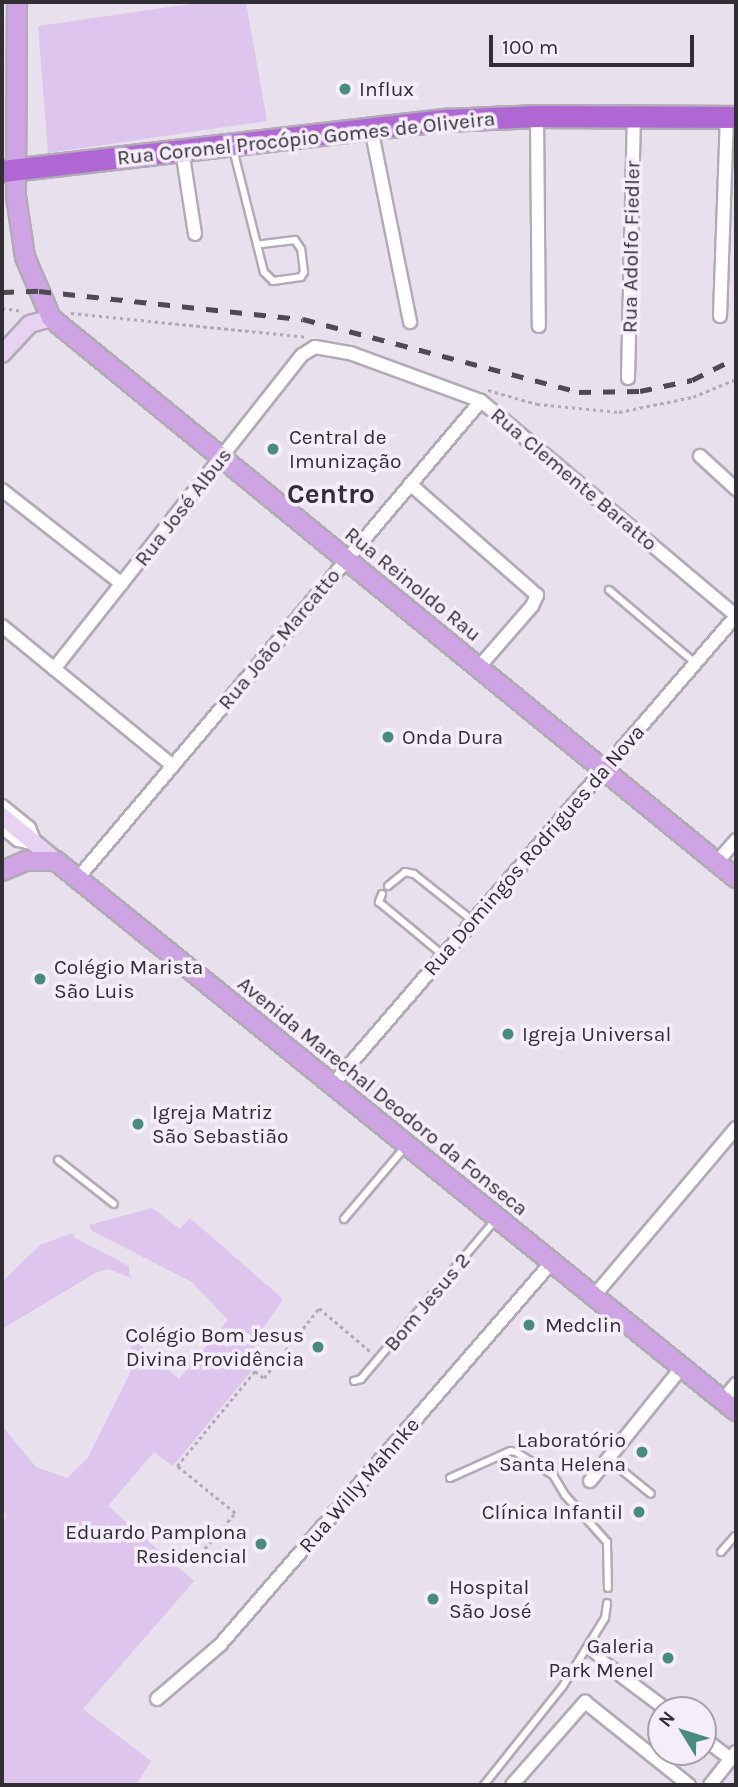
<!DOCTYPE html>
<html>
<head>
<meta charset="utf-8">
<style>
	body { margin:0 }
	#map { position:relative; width:738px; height:1787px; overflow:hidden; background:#e8e0ed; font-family:Karla,sans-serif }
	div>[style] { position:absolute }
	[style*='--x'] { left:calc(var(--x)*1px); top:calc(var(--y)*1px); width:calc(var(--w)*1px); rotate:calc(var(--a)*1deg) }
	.green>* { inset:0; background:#dec5ed }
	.path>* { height:2.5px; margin-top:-1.25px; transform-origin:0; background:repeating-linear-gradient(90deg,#b0aab4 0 3.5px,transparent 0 7px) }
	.roads { filter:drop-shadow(2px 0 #b2aab7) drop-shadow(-2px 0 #b2aab7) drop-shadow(0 2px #b2aab7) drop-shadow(0 -2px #b2aab7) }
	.lane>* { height:6px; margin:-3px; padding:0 3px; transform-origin:3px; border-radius:3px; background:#fff }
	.street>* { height:12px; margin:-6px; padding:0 6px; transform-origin:6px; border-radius:6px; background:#fff }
	.secondary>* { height:16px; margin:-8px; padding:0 8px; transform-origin:8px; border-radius:8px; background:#e7d2f2 }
	.primary>* { height:18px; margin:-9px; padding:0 9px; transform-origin:9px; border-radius:9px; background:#cfa4e5 }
	.highway>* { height:21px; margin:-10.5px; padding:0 10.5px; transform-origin:10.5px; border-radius:10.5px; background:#af68d3 }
	.rail>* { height:4.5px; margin-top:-2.25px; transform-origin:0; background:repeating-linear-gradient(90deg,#4e4a50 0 12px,transparent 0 24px) }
	.dots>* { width:19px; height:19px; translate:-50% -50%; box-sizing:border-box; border:4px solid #f5edfa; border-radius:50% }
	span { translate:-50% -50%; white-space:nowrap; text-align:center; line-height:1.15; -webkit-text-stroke:7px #f5edfa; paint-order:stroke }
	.poi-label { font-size:21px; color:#322f34 }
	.left { translate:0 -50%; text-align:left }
	.right { translate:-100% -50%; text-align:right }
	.street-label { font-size:21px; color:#322f34 }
	.district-label { font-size:28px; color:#322f34; font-weight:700 }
	.frame { position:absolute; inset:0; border:4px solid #322f34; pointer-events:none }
	.north { position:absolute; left:647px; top:1696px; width:70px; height:70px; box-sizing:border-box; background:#f5edfa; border:2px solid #a7a1ab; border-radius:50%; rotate:308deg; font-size:19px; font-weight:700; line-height:28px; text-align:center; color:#322f34 }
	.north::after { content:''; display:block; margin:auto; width:24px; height:32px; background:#488c81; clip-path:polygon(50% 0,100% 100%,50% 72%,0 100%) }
	.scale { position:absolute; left:489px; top:35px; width:205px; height:32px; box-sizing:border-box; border:4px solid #322f34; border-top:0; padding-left:9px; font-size:21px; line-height:24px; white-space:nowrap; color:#322f34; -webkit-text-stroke:5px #f5edfa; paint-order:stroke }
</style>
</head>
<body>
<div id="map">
	<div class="green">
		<i style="clip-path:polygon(204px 2px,246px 2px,267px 121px,48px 153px,38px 26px)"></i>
		<i style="clip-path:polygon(152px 1208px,180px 1229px,190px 1218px,283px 1299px,257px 1337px,253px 1352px,254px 1368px,173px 1466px,154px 1452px,108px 1506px,194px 1581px,83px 1709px,151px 1761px,136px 1785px,2px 1785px,2px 1523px,6px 1517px,2px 1500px,2px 1426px,36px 1467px,67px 1478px,87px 1459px,131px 1371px,131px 1337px,179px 1379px,228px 1320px,192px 1282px,92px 1231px,89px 1225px)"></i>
		<i style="clip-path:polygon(72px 1233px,75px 1238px,129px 1266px,129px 1273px,133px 1279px,109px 1269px,97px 1272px,2px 1329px,2px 1282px,40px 1245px)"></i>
	</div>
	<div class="path">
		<i style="--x:2;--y:308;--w:21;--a:8"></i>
		<i style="--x:71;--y:313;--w:238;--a:5.8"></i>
		<i style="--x:488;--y:390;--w:51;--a:15.9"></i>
		<i style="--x:537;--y:404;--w:82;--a:5.6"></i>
		<i style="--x:619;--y:412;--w:76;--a:-11.5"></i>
		<i style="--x:693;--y:397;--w:47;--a:-22.7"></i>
		<i style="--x:206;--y:1560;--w:8;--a:-135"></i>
		<i style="--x:200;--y:1554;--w:54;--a:-49.5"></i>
		<i style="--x:235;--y:1513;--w:75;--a:-141"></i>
		<i style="--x:177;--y:1466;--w:123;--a:-50.6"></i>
		<i style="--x:255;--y:1371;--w:11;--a:38"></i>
		<i style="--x:264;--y:1378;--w:89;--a:-51.8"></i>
		<i style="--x:319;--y:1308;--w:68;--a:40.2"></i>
	</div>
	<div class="roads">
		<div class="lane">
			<i style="--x:233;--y:149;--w:127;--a:75.9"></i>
			<i style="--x:264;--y:272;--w:13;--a:45"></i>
			<i style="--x:273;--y:281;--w:28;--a:-8"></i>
			<i style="--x:301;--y:277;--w:6;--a:-59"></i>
			<i style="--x:304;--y:272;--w:23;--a:-97"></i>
			<i style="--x:301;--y:249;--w:11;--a:-124"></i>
			<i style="--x:295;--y:240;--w:38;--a:173"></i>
			<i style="--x:609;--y:590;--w:113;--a:40.3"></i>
			<i style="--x:388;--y:886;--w:22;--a:-39"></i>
			<i style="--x:405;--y:872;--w:9;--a:13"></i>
			<i style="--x:414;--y:874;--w:75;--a:38.5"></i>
			<i style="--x:382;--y:894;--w:9;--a:111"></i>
			<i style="--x:379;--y:902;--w:85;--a:39.7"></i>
			<i style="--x:58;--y:1160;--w:71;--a:38.2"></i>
			<i style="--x:344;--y:1219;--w:96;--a:-49.7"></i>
			<i style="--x:354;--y:1381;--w:7;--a:-16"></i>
			<i style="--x:361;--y:1379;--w:209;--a:-49.8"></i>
			<i style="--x:608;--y:1459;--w:55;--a:39.1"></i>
			<i style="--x:450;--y:1478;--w:66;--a:-24.2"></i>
			<i style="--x:510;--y:1451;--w:6;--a:9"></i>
			<i style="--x:516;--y:1452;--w:44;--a:31.9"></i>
			<i style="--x:553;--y:1475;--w:23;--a:59"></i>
			<i style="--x:565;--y:1495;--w:63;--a:48.2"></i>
			<i style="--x:607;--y:1542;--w:46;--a:88.8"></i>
			<i style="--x:721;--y:1552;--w:21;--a:-49"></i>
			<i style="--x:586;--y:1649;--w:21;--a:37"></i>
			<i style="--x:484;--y:1785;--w:127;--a:-51.4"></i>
			<i style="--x:563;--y:1686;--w:80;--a:-58.3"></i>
			<i style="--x:605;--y:1618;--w:15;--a:-82"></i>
		</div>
		<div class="street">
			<i style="--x:537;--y:116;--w:210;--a:89.5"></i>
			<i style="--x:371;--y:128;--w:198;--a:78.6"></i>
			<i style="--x:182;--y:150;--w:85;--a:81.2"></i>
			<i style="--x:720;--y:316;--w:199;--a:-88"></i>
			<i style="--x:628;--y:378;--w:262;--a:-88.7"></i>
			<i style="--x:700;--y:456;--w:49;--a:42.5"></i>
			<i style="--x:410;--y:484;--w:169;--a:41.2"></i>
			<i style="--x:537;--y:595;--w:12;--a:114"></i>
			<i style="--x:532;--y:606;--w:81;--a:131"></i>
			<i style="--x:2;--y:490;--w:152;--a:38.1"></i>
			<i style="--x:2;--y:626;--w:220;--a:39.3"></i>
			<i style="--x:54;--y:669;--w:400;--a:-51.7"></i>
			<i style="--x:302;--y:355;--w:15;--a:-32"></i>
			<i style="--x:315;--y:347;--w:36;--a:10"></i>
			<i style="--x:350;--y:353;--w:140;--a:20.1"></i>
			<i style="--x:481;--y:401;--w:334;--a:40.1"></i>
			<i style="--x:2;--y:806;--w:35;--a:39"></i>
			<i style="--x:29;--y:828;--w:16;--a:68"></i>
			<i style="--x:2;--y:827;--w:21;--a:39"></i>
			<i style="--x:18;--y:840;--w:17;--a:13"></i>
			<i style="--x:717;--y:862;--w:29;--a:-49"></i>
			<i style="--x:78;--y:878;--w:624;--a:-49.81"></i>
			<i style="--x:333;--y:1084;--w:618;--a:-49.27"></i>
			<i style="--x:594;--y:1296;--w:220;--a:-49.8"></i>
			<i style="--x:723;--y:1400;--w:21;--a:-51"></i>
			<i style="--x:590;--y:1481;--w:146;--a:-51.1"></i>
			<i style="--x:603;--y:1662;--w:80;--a:36.9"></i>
			<i style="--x:157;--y:1699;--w:83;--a:-40.6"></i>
			<i style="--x:220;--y:1645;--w:507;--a:-49.08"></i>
			<i style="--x:703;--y:1738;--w:35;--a:37"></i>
			<i style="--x:512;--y:1785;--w:111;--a:-48.7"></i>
			<i style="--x:585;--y:1702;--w:133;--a:38.6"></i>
			<i style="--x:710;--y:1785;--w:42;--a:-51.8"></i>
		</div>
		<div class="secondary">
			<i style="--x:2;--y:354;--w:41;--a:-47"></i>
			<i style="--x:30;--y:324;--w:22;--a:-16"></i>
			<i style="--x:2;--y:816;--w:70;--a:39.8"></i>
		</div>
		<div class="primary">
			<i style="--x:17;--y:2;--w:194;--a:90.3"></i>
			<i style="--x:16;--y:196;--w:62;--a:81.6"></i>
			<i style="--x:25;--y:257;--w:66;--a:66.9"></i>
			<i style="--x:51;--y:318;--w:885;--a:39.27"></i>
			<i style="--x:2;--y:871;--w:25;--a:-23"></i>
			<i style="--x:25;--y:861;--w:31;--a:0"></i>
			<i style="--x:56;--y:861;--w:875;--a:38.97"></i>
		</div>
		<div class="highway">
			<i style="--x:2;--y:171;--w:447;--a:-6.6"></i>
			<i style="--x:446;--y:120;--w:91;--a:-2.5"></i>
			<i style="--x:537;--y:116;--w:199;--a:0.3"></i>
		</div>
	</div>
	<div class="rail">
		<i style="--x:2;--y:292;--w:37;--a:-2"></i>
		<i style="--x:39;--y:291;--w:265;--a:6.1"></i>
		<i style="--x:303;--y:319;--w:285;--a:14.8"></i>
		<i style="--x:579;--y:392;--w:61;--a:-0.9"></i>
		<i style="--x:640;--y:391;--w:53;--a:-11.9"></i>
		<i style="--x:692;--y:380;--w:49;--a:-26.6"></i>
	</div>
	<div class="dots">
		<i style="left:345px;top:89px;background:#488c81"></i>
		<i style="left:273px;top:449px;background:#488c81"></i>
		<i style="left:388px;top:737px;background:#488c81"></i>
		<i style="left:40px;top:979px;background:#488c81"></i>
		<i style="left:508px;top:1034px;background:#488c81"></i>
		<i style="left:138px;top:1124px;background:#488c81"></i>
		<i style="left:529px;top:1325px;background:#488c81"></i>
		<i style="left:318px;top:1347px;background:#488c81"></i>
		<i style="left:642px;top:1452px;background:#488c81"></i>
		<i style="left:639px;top:1512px;background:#488c81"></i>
		<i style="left:261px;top:1544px;background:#488c81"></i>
		<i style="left:433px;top:1599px;background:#488c81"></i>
		<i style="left:668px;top:1658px;background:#488c81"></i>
	</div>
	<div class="poi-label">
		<span class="left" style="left:359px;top:89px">Influx</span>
		<span class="left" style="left:289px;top:449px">Central de<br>Imunização</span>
		<span class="left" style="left:402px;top:737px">Onda Dura</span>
		<span class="left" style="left:54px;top:979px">Colégio Marista<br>São Luis</span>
		<span class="left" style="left:522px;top:1034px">Igreja Universal</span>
		<span class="left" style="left:152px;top:1124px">Igreja Matriz<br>São Sebastião</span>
		<span class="left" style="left:545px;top:1325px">Medclin</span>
		<span class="right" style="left:304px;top:1347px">Colégio Bom Jesus<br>Divina Providência</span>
		<span class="right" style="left:626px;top:1452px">Laboratório<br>Santa Helena</span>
		<span class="right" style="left:623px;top:1512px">Clínica Infantil</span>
		<span class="right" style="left:247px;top:1544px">Eduardo Pamplona<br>Residencial</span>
		<span class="left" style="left:449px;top:1599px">Hospital<br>São José</span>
		<span class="right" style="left:654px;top:1658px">Galeria<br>Park Menel</span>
	</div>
	<div class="street-label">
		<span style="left:306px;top:138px;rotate:-6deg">Rua Coronel Procópio Gomes de Oliveira</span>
		<span style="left:631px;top:247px;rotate:-89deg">Rua Adolfo Fiedler</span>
		<span style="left:574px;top:479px;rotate:40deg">Rua Clemente Baratto</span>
		<span style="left:183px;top:507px;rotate:-52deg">Rua José Albus</span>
		<span style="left:413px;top:584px;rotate:39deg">Rua Reinoldo Rau</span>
		<span style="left:279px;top:639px;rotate:-50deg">Rua João Marcatto</span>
		<span style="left:534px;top:850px;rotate:-49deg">Rua Domingos Rodrigues da Nova</span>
		<span style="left:383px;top:1096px;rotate:39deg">Avenida Marechal Deodoro da Fonseca</span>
		<span style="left:427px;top:1302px;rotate:-50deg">Bom Jesus 2</span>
		<span style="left:359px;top:1485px;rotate:-49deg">Rua Willy Mahnke</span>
	</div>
	<div class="district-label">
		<span style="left:331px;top:494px">Centro</span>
	</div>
	<div class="frame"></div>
	<div class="north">N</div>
	<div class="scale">100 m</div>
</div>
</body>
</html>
